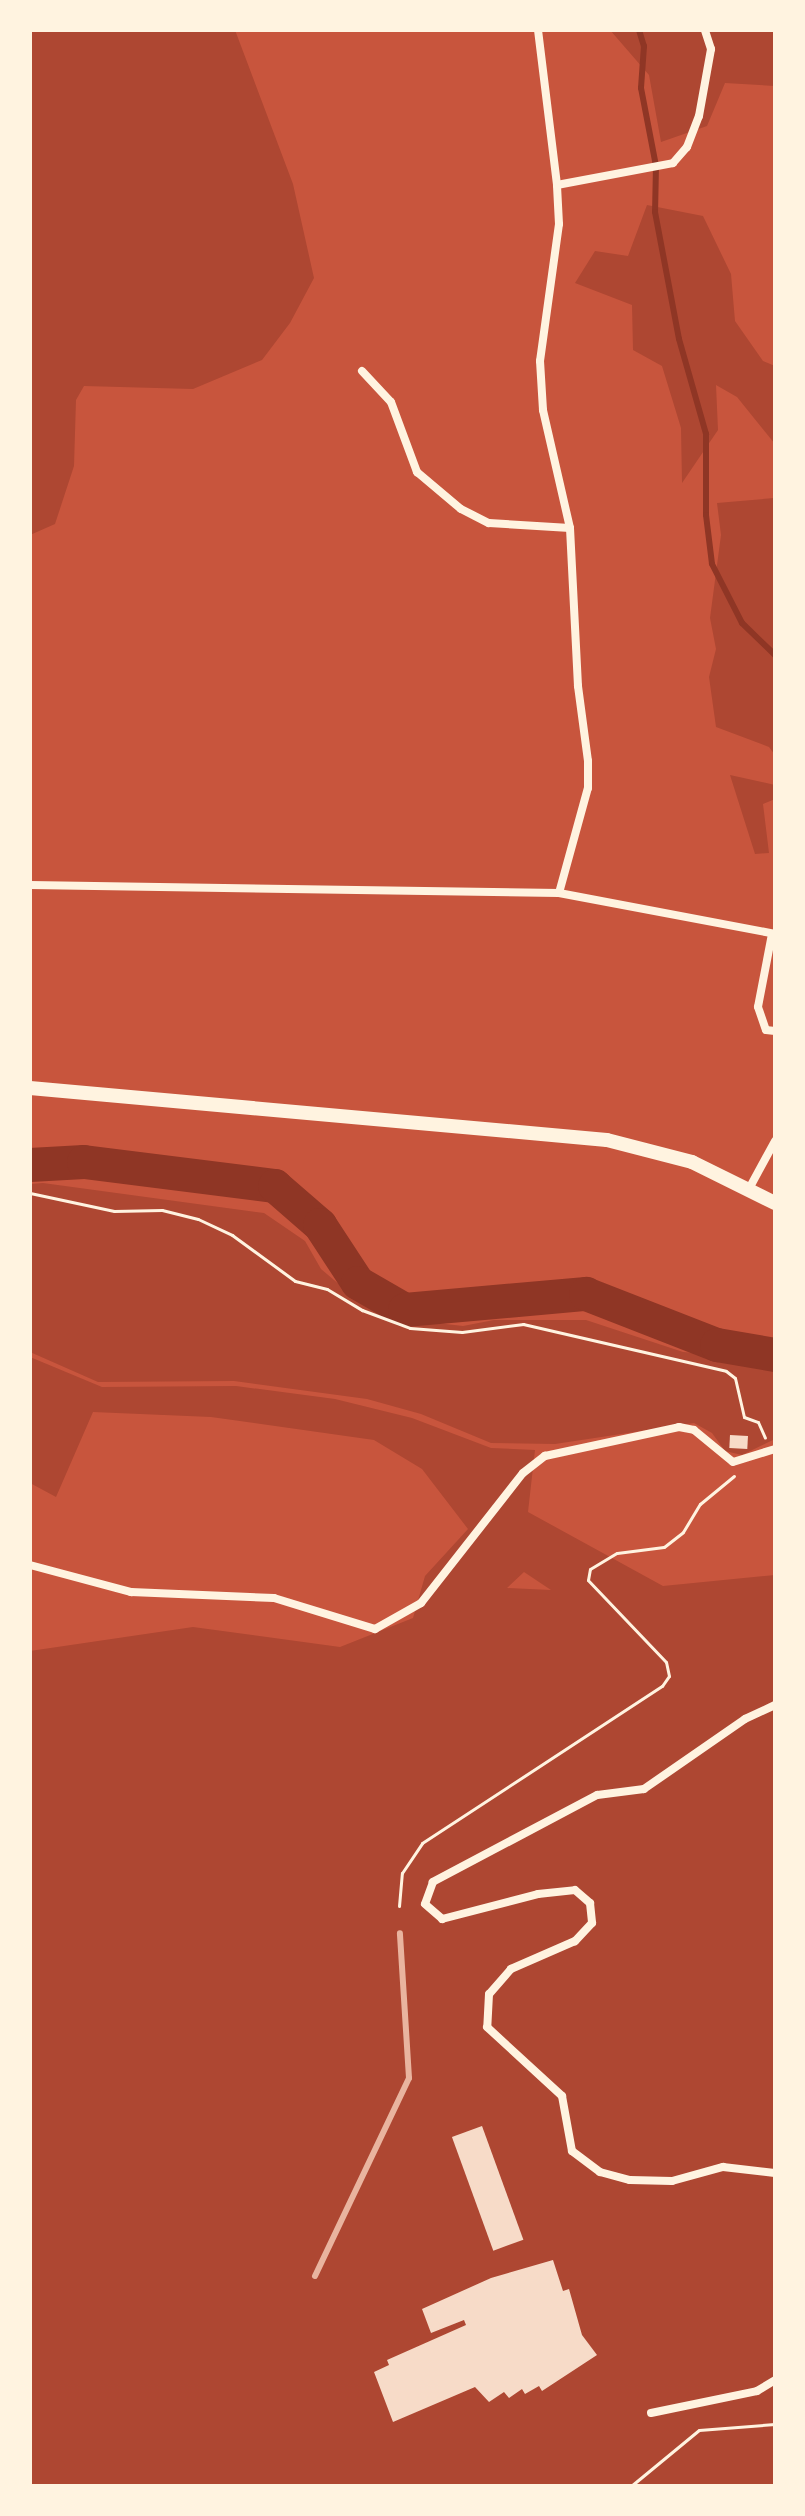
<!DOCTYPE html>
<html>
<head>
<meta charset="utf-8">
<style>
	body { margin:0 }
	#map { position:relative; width:805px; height:2516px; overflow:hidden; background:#c8553d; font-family:"Sofia Sans Condensed",sans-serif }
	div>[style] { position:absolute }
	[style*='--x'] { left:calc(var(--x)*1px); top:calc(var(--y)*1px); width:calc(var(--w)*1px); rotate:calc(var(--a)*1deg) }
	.green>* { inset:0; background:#ae4732 }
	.stream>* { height:6px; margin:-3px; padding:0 3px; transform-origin:3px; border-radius:3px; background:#8f3625 }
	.river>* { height:34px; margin:-17px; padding:0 17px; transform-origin:17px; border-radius:17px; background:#8f3625 }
	.building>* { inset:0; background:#f7dbc8; transform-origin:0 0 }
	.path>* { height:3px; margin:-1.5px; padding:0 1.5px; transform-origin:1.5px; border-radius:1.5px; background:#fff3e0 }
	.minor>* { height:8px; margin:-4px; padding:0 4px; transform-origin:4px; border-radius:4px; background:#fff3e0 }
	.secondary>* { height:14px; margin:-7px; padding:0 7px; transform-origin:7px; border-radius:7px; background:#fff3e0 }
	.rail>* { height:6px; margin:-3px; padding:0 3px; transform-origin:3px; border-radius:3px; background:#e9b49f }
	span { translate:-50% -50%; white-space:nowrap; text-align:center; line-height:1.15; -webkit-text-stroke:6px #fff3e0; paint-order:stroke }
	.frame { position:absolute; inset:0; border:32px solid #fff3e0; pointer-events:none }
</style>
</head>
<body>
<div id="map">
	<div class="green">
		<i style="clip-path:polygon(30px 30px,235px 30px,293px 184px,314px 278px,290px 323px,262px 360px,193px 389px,84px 386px,76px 400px,74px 466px,55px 524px,30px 535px)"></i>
		<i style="clip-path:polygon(610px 30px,775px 30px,775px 86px,725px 83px,707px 126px,661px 142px,649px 75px)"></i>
		<i style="clip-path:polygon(647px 205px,703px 216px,731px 274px,735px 321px,763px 361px,775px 366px,775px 444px,737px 397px,716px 385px,718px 430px,682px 483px,681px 428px,662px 366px,633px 350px,632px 305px,575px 283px,595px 251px,628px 256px)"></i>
		<i style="clip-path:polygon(774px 498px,775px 499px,775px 755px,769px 747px,716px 727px,709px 677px,716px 649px,710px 618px,721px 535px,717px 503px)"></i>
		<i style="clip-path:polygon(730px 775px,775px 785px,775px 799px,763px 804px,769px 853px,755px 854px)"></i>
		<i style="clip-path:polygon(43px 1183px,264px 1213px,305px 1241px,321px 1269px,347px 1291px,402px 1319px,463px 1326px,494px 1320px,586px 1320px,683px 1352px,775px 1359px,775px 1439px,742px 1455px,725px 1451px,712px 1433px,694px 1423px,555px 1444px,491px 1443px,421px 1414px,367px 1399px,234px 1381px,98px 1382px,30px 1352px,30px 1184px)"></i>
		<i style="clip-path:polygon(evenodd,30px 1357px,102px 1387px,236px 1386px,335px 1399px,412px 1418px,491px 1448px,535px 1450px,528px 1512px,663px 1586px,775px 1575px,775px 2486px,30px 2486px,30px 1651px,193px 1627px,340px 1647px,413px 1618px,425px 1576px,468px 1529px,422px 1469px,374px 1440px,211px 1417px,93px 1412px,56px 1497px,30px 1483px,30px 1357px,524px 1572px,551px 1590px,507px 1588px,524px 1572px)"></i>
	</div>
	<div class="stream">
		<i style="--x:639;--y:30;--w:17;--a:73"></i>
		<i style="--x:644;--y:46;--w:42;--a:94.1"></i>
		<i style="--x:641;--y:88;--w:79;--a:79.1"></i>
		<i style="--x:656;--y:166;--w:46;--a:91.2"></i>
		<i style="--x:655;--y:212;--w:129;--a:79.3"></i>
		<i style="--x:679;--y:339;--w:99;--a:74.1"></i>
		<i style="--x:706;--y:434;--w:81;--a:90"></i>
		<i style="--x:706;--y:515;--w:49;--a:83"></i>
		<i style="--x:712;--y:564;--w:66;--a:63"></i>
		<i style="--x:742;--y:623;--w:46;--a:44.1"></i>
	</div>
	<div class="river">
		<i style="--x:30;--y:1165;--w:54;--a:-3.2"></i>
		<i style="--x:84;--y:1162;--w:193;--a:7.2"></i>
		<i style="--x:275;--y:1186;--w:60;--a:40.9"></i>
		<i style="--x:320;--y:1225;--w:69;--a:56.8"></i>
		<i style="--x:358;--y:1283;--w:54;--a:29.9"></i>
		<i style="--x:405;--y:1310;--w:182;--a:-5.1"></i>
		<i style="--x:586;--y:1294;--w:141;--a:21.3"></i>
		<i style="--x:717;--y:1345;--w:59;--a:9.8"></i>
	</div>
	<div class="building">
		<i style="left:730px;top:1435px;width:18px;height:13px;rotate:3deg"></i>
		<i style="left:482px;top:2126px;width:121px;height:32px;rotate:70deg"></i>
		<i style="clip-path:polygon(553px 2260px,563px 2291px,569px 2289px,582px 2335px,597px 2355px,542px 2391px,539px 2386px,525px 2394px,522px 2389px,509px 2398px,504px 2392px,489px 2402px,475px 2387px,393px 2422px,374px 2372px,389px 2365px,387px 2360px,466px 2325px,464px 2320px,431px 2333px,422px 2309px,491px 2278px)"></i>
	</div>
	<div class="path">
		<i style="--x:30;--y:1193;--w:86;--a:12.1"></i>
		<i style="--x:114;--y:1211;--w:48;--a:-1.2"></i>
		<i style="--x:162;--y:1210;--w:37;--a:14"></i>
		<i style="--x:198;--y:1219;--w:38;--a:25"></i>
		<i style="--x:232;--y:1235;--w:78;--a:36.1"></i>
		<i style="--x:295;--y:1281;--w:33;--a:14"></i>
		<i style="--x:327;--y:1289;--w:41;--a:31"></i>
		<i style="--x:362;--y:1310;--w:51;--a:20.6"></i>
		<i style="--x:410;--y:1328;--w:52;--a:4.4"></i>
		<i style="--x:462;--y:1332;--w:62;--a:-7.5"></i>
		<i style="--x:523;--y:1324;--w:208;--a:13"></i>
		<i style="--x:726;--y:1371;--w:11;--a:38"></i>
		<i style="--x:735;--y:1378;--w:40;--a:77"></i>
		<i style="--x:744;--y:1417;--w:15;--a:20"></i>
		<i style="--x:758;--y:1422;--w:17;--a:66"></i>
		<i style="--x:399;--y:1906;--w:33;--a:-85"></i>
		<i style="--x:402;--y:1873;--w:36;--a:-56"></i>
		<i style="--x:422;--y:1843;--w:287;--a:-33.2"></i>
		<i style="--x:662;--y:1686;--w:12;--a:-55"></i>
		<i style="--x:669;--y:1676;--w:14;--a:-102"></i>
		<i style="--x:666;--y:1662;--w:113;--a:-133.6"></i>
		<i style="--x:588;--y:1580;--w:11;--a:-80"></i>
		<i style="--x:590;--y:1569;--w:31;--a:-31"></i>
		<i style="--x:617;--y:1553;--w:47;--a:-7.3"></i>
		<i style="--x:664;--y:1547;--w:24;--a:-38"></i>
		<i style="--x:683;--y:1532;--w:33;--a:-59"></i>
		<i style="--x:700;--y:1504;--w:44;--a:-39.5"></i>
		<i style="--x:631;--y:2486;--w:88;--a:-39.5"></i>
		<i style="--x:699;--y:2430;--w:76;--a:-4.5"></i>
	</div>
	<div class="minor">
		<i style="--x:538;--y:30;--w:156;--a:83"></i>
		<i style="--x:362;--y:371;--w:42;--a:46.9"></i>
		<i style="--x:391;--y:402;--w:75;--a:69.6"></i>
		<i style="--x:417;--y:472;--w:57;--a:40.1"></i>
		<i style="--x:461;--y:509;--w:31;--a:27"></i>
		<i style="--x:489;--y:523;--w:81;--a:3.5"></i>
		<i style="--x:30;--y:885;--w:529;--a:0.87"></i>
		<i style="--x:559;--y:893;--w:220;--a:10.7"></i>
		<i style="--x:559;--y:893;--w:109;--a:-74.6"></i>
		<i style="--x:588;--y:788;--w:27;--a:-90"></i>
		<i style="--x:588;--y:761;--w:76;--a:-97.6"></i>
		<i style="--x:578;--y:686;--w:158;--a:-92.9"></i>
		<i style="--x:570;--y:528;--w:121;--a:-102.9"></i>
		<i style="--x:543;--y:410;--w:49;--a:-93.5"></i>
		<i style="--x:540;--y:361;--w:138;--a:-82.1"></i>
		<i style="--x:559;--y:224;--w:39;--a:-93"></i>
		<i style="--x:557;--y:185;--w:118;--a:-10.7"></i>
		<i style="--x:673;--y:163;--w:21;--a:-49"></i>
		<i style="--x:687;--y:147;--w:33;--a:-69"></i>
		<i style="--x:699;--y:116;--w:68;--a:-79.8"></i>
		<i style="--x:711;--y:49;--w:20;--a:-108"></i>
		<i style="--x:772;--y:934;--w:74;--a:100.9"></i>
		<i style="--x:758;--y:1007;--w:24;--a:71"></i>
		<i style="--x:766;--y:1030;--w:9;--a:6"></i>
		<i style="--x:750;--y:1187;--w:52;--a:-61.5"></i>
		<i style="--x:30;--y:1565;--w:105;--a:15"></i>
		<i style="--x:131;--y:1592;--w:143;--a:2.4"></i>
		<i style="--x:274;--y:1598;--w:106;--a:17.1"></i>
		<i style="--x:375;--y:1629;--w:53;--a:-29.5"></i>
		<i style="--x:421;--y:1603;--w:165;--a:-51.9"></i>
		<i style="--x:523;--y:1473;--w:28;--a:-38"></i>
		<i style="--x:545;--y:1456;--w:137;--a:-12.2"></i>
		<i style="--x:679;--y:1427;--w:15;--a:11"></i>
		<i style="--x:694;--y:1430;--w:50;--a:39.4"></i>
		<i style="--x:733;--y:1462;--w:44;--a:-17.2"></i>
		<i style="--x:775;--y:1705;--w:33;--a:155"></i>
		<i style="--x:745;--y:1719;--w:123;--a:145.3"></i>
		<i style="--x:644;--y:1789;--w:47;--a:172.7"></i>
		<i style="--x:597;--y:1795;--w:186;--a:152.1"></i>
		<i style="--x:433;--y:1882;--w:23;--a:110"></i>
		<i style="--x:425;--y:1904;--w:23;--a:41"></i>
		<i style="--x:442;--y:1919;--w:99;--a:-14.6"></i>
		<i style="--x:538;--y:1894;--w:37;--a:-6"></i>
		<i style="--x:575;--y:1890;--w:20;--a:41"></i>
		<i style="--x:590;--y:1903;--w:20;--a:84"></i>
		<i style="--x:592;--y:1923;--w:25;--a:133"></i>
		<i style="--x:575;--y:1941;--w:70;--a:156.4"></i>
		<i style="--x:511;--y:1969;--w:33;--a:131"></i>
		<i style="--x:489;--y:1994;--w:33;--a:93"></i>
		<i style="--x:487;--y:2027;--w:102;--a:42.6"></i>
		<i style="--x:562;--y:2096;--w:56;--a:79.7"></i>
		<i style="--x:572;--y:2151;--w:35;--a:37"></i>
		<i style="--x:600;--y:2172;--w:31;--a:15"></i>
		<i style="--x:630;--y:2180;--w:42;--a:1.4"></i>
		<i style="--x:672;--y:2181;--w:53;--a:-15.4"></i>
		<i style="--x:723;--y:2167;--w:52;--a:6.6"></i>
		<i style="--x:651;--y:2413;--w:108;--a:-11.7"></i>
		<i style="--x:757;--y:2391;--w:21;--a:-31"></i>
	</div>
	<div class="secondary">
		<i style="--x:30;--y:1088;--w:579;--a:5.15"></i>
		<i style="--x:607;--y:1140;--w:88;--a:14.5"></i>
		<i style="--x:692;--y:1162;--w:93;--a:26.3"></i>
	</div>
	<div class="rail">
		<i style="--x:315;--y:2276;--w:219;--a:-64.6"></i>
		<i style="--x:409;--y:2078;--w:145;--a:-93.6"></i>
	</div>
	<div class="frame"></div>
</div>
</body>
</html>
